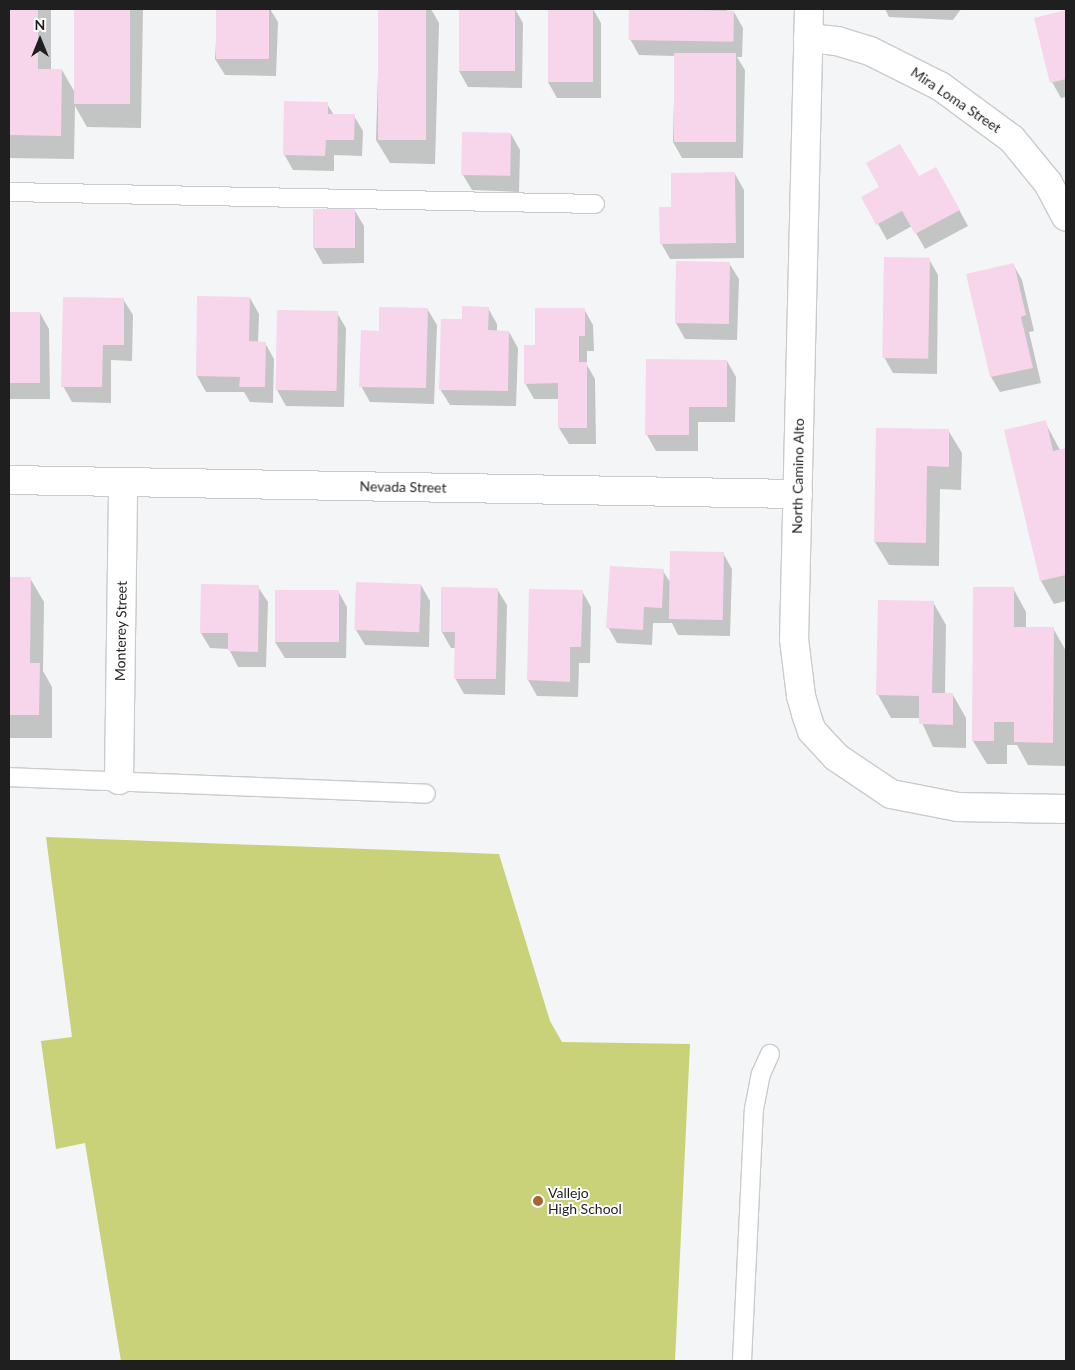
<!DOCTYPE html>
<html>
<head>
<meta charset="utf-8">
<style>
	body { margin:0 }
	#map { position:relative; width:1075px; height:1370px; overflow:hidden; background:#f4f5f6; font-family:Lato,sans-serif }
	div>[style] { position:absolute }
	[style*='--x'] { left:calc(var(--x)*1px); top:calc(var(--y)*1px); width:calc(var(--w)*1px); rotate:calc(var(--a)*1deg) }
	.green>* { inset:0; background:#c9d279 }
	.shadow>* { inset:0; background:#0003 }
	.building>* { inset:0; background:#f7d5eb; transform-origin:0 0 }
	.roads { filter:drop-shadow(1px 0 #cacbcc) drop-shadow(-1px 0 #cacbcc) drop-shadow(0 1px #cacbcc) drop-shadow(0 -1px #cacbcc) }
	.lane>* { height:18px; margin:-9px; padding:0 9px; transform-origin:9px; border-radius:9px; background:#fff }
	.street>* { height:28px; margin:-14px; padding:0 14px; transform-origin:14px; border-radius:14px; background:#fff }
	.secondary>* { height:28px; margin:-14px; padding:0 14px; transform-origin:14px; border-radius:14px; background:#fff }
	.dots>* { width:14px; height:14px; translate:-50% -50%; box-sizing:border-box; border:2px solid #fff; border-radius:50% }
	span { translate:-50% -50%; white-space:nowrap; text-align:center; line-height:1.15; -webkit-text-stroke:4px #fff; paint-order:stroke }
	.street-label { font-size:14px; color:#1f1f1f }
	.poi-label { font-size:14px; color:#1f1f1f }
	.left { translate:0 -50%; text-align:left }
	.frame { position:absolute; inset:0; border:10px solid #1f1f1f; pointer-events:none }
	.north { position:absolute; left:15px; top:15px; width:50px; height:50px; -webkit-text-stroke:4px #fff; paint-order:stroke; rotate:0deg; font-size:14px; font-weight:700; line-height:20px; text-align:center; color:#1f1f1f }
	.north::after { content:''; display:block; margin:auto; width:18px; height:22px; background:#1f1f1f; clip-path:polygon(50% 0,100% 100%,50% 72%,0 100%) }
</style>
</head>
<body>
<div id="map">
	<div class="green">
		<i style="clip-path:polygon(46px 837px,499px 854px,550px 1021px,562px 1042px,690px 1044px,675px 1361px,121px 1361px,85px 1143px,56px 1149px,41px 1041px,72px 1037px)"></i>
	</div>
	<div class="shadow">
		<i style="clip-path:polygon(9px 9px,51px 9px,51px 70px,62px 70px,74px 91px,75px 9px,143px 9px,141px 128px,87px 127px,75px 106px,74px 159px,9px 158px)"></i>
		<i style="clip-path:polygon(218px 9px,270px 9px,278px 22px,276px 76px,225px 75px,215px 59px)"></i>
		<i style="clip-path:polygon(380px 9px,431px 9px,439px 23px,435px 164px,390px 163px,376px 140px)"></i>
		<i style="clip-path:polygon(460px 9px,515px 9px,523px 23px,522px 88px,468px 87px,459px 71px)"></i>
		<i style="clip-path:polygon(549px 9px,593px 9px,601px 23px,601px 98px,557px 98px,548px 82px)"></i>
		<i style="clip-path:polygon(630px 9px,727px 9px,727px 12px,734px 12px,743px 28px,742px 57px,737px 57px,745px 70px,743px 158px,682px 158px,673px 142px,675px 56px,639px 55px,630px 39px)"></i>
		<i style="clip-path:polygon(885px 9px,961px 9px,953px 20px,889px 17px)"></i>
		<i style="clip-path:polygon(1066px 11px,1066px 97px,1061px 98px,1052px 82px,1036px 19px)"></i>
		<i style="clip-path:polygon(327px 104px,334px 115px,354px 116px,363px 131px,362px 156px,334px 155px,334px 171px,293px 170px,284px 154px)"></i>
		<i style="clip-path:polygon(511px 134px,520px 150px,519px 192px,472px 190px,463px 175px)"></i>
		<i style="clip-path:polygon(735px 174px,744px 190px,744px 258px,670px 259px,661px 243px,672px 208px)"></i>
		<i style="clip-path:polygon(918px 178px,945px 184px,968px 226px,925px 249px,912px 226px,887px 240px,863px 197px)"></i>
		<i style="clip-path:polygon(314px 211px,355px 211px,364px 226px,364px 263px,323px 264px,314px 248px)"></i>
		<i style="clip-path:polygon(929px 259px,938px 275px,937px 374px,893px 373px,884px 357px)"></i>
		<i style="clip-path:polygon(729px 263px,739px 279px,737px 340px,685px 339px,676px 323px)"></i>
		<i style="clip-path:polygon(1013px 264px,1022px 280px,1034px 331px,1029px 332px,1041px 383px,1000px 392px,991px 377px)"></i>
		<i style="clip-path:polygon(250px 298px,259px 314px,258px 343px,265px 343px,274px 359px,273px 403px,250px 402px,244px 392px,206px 392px,197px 376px)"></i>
		<i style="clip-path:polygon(123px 299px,133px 315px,132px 361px,111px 360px,111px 403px,72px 402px,63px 386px)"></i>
		<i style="clip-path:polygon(488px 308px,497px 324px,497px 332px,509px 332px,518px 348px,516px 406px,450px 405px,440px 389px,463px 320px)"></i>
		<i style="clip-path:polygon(584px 309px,593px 325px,594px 351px,587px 351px,587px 365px,595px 379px,596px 444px,569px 444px,559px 428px,559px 399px,534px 399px,525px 383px)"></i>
		<i style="clip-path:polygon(428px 310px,437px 325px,434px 404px,370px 402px,361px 386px,380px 332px)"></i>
		<i style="clip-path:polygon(40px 313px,49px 329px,50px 399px,9px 399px,9px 314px)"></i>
		<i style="clip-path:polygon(337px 313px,346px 328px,344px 407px,286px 406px,277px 390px)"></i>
		<i style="clip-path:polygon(727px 361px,736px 377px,735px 422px,698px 422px,698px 451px,656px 451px,647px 435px)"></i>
		<i style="clip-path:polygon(1045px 422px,1060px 450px,1066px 449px,1066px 601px,1054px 604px,1041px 581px)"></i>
		<i style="clip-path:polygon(948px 430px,962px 453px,961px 490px,940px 489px,939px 566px,889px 565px,875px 542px)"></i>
		<i style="clip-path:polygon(723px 553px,732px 569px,730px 636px,678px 635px,672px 623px,653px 623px,652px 645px,617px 643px,608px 627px,663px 571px,670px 582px)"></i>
		<i style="clip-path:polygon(9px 578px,30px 578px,44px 602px,43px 671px,52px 687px,52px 738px,9px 738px)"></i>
		<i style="clip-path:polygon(421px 585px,430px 601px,429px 647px,365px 645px,356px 630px)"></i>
		<i style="clip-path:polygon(258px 587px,268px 602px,266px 667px,238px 667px,229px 649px,210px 648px,201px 633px)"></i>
		<i style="clip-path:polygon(1013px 588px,1026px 612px,1026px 628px,1053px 628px,1066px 651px,1066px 766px,1028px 765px,1017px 745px,1007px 745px,1007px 764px,987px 764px,973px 741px)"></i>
		<i style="clip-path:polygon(497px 589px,507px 605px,505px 695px,464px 694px,455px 678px,456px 648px,451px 648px,442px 632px)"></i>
		<i style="clip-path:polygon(276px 591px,338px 591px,347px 607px,346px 658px,285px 658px,275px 642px)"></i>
		<i style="clip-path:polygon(582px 591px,591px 607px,590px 663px,579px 663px,578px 697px,537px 696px,528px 680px)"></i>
		<i style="clip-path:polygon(933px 602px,946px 625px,945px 694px,953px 695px,966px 718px,966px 748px,933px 747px,920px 718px,891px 718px,878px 695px)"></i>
	</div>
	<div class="building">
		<i style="clip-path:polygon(9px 9px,38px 9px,38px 69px,62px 69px,61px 136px,9px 135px)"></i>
		<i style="left:74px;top:9px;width:56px;height:95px"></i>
		<i style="left:216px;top:9px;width:53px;height:50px"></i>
		<i style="left:378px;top:9px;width:48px;height:131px"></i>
		<i style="left:459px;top:9px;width:56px;height:62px"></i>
		<i style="left:548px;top:9px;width:45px;height:73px"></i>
		<i style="left:629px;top:9px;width:105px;height:31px;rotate:1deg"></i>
		<i style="clip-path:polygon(1066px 10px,1066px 79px,1050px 83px,1034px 18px)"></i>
		<i style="left:674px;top:53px;width:62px;height:89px"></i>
		<i style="clip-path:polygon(284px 101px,328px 102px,328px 114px,355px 114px,354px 140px,326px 140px,325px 156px,283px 155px)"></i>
		<i style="left:462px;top:132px;width:49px;height:43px;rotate:1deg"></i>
		<i style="clip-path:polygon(900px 144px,919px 176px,936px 167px,960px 210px,915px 234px,902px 211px,876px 225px,861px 197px,879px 187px,866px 163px)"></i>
		<i style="clip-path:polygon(735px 172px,736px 243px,660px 244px,659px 207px,671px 207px,671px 173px)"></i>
		<i style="left:313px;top:209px;width:42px;height:39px"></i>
		<i style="left:884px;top:257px;width:46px;height:101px;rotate:1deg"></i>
		<i style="left:676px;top:261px;width:54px;height:62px;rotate:1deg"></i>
		<i style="clip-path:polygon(1014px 263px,1026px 315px,1021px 317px,1033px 368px,990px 377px,966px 274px)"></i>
		<i style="clip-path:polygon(197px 296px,250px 297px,249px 341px,266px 342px,265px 387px,239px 387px,240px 377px,196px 376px)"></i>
		<i style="clip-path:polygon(63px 297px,124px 298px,124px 345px,103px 345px,102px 387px,61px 387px)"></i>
		<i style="clip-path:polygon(462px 306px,489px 307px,488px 330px,509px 331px,508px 391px,439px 390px,441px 319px,462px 319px)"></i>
		<i style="clip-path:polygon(379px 307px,428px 308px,426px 388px,359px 387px,361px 330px,379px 331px)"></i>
		<i style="clip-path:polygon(535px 308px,585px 308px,585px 336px,579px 336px,579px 362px,587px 362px,587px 428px,558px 428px,558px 383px,524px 384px,524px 345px,535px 345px)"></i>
		<i style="left:277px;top:310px;width:61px;height:80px;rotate:1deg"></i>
		<i style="left:9px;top:312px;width:31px;height:71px"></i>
		<i style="clip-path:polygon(646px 359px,727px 360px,727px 407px,689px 407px,689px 435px,645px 435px)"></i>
		<i style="clip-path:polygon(1046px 420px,1053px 451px,1066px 448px,1066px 575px,1040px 581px,1004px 430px)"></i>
		<i style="clip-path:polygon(876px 428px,949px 429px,949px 467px,927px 466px,926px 543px,874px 542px)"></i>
		<i style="left:670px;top:551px;width:54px;height:68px;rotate:1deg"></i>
		<i style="clip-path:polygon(610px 566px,664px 569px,662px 608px,644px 607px,643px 630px,606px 628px)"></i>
		<i style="clip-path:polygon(9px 577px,31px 577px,30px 663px,40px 663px,39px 715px,9px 715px)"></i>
		<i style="left:356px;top:582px;width:65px;height:48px;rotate:2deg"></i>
		<i style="clip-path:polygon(201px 584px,259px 585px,258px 652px,228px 651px,228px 633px,200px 633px)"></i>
		<i style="clip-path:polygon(441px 587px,498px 588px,496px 679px,454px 679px,455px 632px,441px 632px)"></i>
		<i style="clip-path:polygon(973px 587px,1014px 587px,1014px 627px,1054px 627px,1053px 743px,1014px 742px,1014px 722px,994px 722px,994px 741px,972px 741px)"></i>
		<i style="clip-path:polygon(529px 589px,583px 590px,581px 647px,570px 647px,570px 682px,527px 680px)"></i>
		<i style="left:275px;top:590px;width:64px;height:52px"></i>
		<i style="clip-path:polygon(878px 600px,934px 601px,932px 693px,953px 693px,953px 725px,919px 724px,919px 696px,876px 695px)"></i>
	</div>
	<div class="roads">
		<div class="lane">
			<i style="--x:9;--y:192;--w:586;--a:1.17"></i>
			<i style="--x:9;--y:777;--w:417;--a:2.3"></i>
			<i style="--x:742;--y:1361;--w:252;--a:-87.3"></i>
			<i style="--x:754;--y:1109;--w:36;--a:-79"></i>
			<i style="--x:761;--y:1074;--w:22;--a:-66"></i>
		</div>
		<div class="street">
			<i style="--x:808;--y:38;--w:29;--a:6"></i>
			<i style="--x:837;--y:41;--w:34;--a:17"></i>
			<i style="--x:870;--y:51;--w:78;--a:26.6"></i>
			<i style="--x:940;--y:86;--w:89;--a:36.4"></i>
			<i style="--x:1012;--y:139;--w:57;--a:50.7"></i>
			<i style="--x:1048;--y:183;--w:38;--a:62"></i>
			<i style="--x:9;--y:480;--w:789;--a:1.02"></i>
			<i style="--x:119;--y:780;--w:297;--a:-89.2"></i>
		</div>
		<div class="secondary">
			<i style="--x:809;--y:9;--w:630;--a:91.36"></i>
			<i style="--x:794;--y:639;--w:57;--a:83"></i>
			<i style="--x:801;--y:696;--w:19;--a:74"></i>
			<i style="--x:806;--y:714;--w:18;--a:71"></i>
			<i style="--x:812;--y:731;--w:35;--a:47"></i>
			<i style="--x:836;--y:757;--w:66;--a:33.9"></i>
			<i style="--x:891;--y:794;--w:68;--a:11"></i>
			<i style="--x:958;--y:807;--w:108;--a:1.1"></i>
		</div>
	</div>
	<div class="dots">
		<i style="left:538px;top:1201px;background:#a86433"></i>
	</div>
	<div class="street-label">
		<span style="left:956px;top:100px;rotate:34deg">Mira Loma Street</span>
		<span style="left:798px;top:476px;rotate:-89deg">North Camino Alto</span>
		<span style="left:403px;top:487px;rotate:1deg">Nevada Street</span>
		<span style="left:121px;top:631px;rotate:-89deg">Monterey Street</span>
	</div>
	<div class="poi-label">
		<span class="left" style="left:548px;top:1201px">Vallejo<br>High School</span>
	</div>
	<div class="frame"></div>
	<div class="north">N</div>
</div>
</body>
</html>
